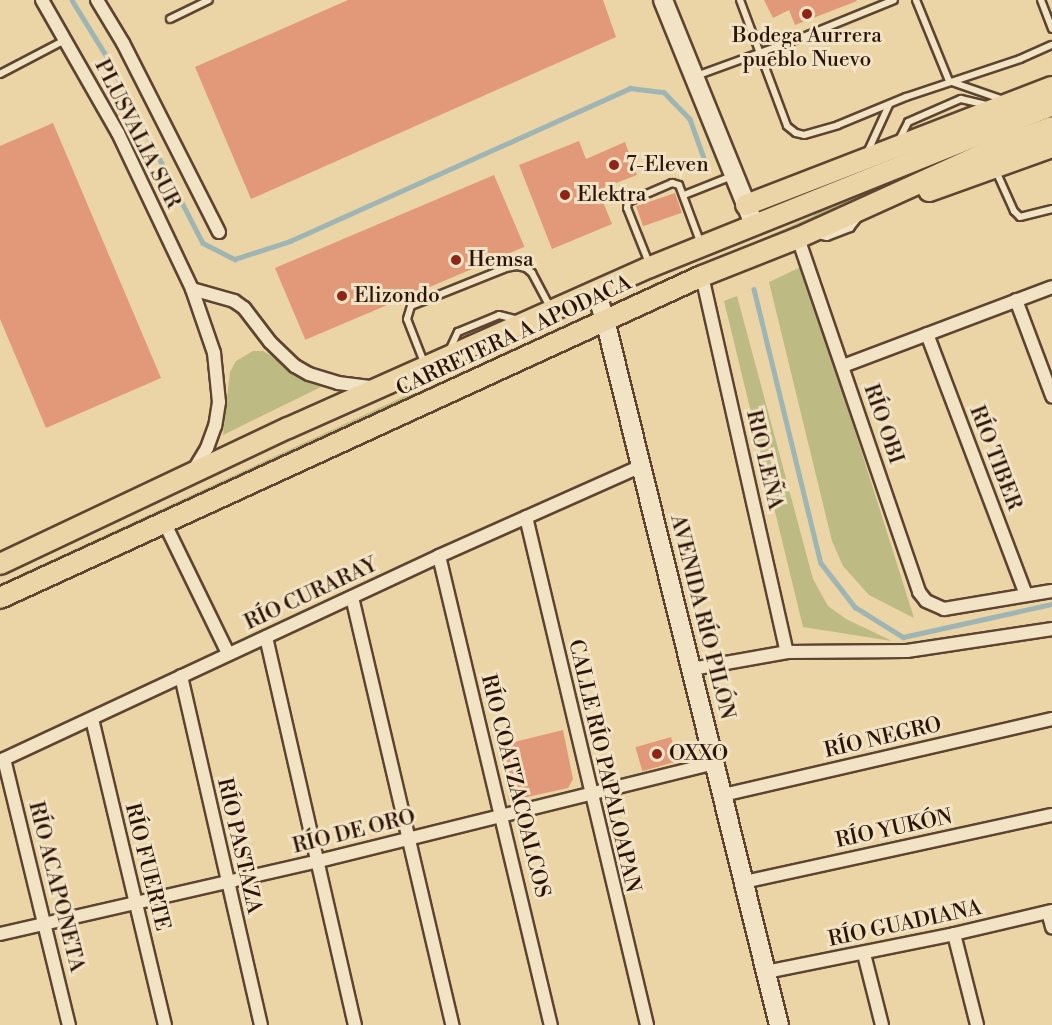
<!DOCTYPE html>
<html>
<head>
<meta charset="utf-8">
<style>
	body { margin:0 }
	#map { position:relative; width:1052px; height:1025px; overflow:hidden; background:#ebd4a6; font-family:"Libre Bodoni",serif }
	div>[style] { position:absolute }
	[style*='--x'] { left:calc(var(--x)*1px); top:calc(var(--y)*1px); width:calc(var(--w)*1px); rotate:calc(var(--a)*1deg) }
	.green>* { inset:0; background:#bdbb83 }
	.stream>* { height:4.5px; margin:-2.25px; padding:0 2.25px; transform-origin:2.25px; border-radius:2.25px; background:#9eb5b3 }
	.building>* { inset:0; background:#e2997a; transform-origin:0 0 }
	.roads { filter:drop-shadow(2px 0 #5c4430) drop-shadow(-2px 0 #5c4430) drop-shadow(0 2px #5c4430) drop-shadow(0 -2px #5c4430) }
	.service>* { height:6px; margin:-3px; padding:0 3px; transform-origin:3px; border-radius:3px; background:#f2e3c5 }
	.minor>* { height:12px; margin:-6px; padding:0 6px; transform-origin:6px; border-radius:6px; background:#f2e3c5 }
	.secondary>* { height:18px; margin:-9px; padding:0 9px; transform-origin:9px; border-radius:9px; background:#f2e3c5 }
	.primary>* { height:20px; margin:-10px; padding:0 10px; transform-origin:10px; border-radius:10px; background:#ebd4a6 }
	.dots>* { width:16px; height:16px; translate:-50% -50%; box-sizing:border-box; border:3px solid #f2e3c5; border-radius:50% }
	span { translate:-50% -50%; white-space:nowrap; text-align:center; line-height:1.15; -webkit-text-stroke:6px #f2e3c5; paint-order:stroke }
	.poi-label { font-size:21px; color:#2d1408 }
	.left { translate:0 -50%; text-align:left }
	.street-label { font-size:21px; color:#2d1408 }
</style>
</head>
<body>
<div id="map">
	<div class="green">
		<i style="clip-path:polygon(1052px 113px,1052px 117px,1019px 130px,989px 148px,859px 199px,637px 299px,633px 297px,813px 216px,827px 203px)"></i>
		<i style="clip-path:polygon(803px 266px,914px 618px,869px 595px,843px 566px,832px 541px,769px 282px)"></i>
		<i style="clip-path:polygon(737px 296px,813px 579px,828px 606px,846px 619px,892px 641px,803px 627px,724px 301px)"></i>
		<i style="clip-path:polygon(253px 351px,263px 351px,270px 355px,302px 379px,321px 387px,223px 435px,230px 372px,236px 361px)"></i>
		<i style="clip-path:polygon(442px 386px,0 593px,0 584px,405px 396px)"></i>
	</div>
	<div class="stream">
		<i style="--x:72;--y:0;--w:67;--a:58.4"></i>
		<i style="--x:107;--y:57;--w:209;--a:62.7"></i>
		<i style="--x:203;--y:243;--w:36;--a:27"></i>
		<i style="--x:235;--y:259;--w:58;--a:-18.1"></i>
		<i style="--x:290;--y:241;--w:373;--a:-24.2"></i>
		<i style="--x:630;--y:88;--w:34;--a:7"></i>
		<i style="--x:664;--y:92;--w:37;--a:46"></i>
		<i style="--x:690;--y:119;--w:45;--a:70.3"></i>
		<i style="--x:754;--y:289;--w:282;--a:76.3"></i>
		<i style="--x:821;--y:563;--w:56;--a:52.3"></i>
		<i style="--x:855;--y:607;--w:57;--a:32"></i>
		<i style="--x:903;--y:637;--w:153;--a:-12.5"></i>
	</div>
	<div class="building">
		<i style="clip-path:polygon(348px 0,603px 0,616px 37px,251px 199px,195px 67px)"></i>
		<i style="clip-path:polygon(764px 0,856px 0,857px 1px,795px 25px,789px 10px,773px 18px)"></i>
		<i style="clip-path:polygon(53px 123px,161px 378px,46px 428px,0 319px,0 146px)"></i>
		<i style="clip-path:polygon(579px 141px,586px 159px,625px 142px,637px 175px,598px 190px,612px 224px,552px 249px,519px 165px)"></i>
		<i style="left:494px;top:175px;width:78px;height:238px;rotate:67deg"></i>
		<i style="left:675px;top:193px;width:21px;height:41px;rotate:71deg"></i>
		<i style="clip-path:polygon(563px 730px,573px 779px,568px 788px,509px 801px,498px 746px)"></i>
		<i style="left:671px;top:737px;width:25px;height:37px;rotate:74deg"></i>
	</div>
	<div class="roads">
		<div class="service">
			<i style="--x:740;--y:0;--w:134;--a:69.5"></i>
			<i style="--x:787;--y:126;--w:11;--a:38"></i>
			<i style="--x:796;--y:133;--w:8;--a:14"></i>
			<i style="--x:804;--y:135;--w:35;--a:-16"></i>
			<i style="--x:838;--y:125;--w:74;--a:-22.4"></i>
			<i style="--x:906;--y:97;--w:120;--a:-18.4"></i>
			<i style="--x:1020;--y:59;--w:35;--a:-24"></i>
			<i style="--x:916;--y:0;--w:87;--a:67.8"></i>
			<i style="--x:949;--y:81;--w:58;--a:19.1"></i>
			<i style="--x:1041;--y:0;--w:31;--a:69"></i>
			<i style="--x:170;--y:19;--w:43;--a:-26"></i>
			<i style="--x:0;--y:74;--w:73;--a:-27.6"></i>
			<i style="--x:696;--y:76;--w:114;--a:-20"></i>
			<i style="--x:803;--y:37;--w:98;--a:-22.1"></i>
			<i style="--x:898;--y:142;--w:22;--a:-63"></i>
			<i style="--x:908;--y:122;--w:58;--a:-23.5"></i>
			<i style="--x:961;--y:99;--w:27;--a:13"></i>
			<i style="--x:867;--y:153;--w:53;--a:-65.4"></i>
			<i style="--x:996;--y:171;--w:44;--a:65.8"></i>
			<i style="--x:1014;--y:211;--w:8;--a:45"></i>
			<i style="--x:1020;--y:217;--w:33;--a:-14"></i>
			<i style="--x:684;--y:195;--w:52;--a:-21.6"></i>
			<i style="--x:818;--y:235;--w:9;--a:13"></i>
			<i style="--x:827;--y:237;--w:25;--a:-21"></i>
			<i style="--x:850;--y:228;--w:13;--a:-51"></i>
			<i style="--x:649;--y:263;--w:59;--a:-111.8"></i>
			<i style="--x:627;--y:208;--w:6;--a:-81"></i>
			<i style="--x:628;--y:202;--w:48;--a:-23.4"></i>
			<i style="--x:672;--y:183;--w:7;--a:16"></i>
			<i style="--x:679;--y:185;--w:63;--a:69.6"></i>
			<i style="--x:449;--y:351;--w:21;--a:-65"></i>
			<i style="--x:458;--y:332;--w:44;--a:-22.5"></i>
			<i style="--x:499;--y:315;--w:21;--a:14"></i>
			<i style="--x:425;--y:365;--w:49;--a:-111.4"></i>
			<i style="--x:407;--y:319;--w:14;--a:-73"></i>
			<i style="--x:411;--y:306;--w:102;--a:-21.8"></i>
			<i style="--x:506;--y:268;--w:11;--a:-10"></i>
			<i style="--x:517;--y:266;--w:9;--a:13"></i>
			<i style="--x:526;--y:268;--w:8;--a:40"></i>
			<i style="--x:532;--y:273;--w:40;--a:62"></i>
		</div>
		<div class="minor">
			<i style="--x:42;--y:0;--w:153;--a:60.3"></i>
			<i style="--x:118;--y:133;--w:173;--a:64.6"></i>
			<i style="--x:192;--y:289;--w:68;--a:71"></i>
			<i style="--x:214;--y:353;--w:49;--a:84.2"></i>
			<i style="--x:219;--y:402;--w:24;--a:99"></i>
			<i style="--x:215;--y:426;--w:23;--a:110"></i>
			<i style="--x:207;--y:448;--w:27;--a:121"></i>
			<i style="--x:97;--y:0;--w:50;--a:58.8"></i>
			<i style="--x:123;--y:43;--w:212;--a:63.1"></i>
			<i style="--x:798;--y:238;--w:374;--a:71.1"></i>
			<i style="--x:919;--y:592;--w:11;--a:52"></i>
			<i style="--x:926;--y:601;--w:20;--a:24"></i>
			<i style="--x:944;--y:609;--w:109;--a:-9.5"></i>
			<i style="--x:702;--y:276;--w:385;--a:77.3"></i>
			<i style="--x:192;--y:289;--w:44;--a:15.9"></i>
			<i style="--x:234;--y:301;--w:12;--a:35"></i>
			<i style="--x:244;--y:308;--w:43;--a:52.6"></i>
			<i style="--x:270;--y:342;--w:35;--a:44"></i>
			<i style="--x:295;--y:366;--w:16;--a:30"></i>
			<i style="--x:309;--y:374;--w:30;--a:17"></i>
			<i style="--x:338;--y:383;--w:34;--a:7"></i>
			<i style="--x:1016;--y:300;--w:103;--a:69.4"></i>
			<i style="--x:927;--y:334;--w:279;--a:69.2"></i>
			<i style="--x:843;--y:366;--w:223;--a:-20.7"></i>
			<i style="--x:526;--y:517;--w:522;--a:76.6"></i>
			<i style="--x:165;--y:524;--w:144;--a:64"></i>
			<i style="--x:439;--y:556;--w:482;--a:76.6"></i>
			<i style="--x:352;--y:597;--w:440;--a:76.8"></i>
			<i style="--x:266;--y:637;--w:398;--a:77.1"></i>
			<i style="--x:692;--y:669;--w:97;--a:-10.1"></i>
			<i style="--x:787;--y:652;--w:120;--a:-0.5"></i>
			<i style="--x:907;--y:651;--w:147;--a:-8.6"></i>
			<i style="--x:181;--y:676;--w:358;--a:77.1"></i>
			<i style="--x:92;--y:719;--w:315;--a:76.6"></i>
			<i style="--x:4;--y:759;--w:274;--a:76.3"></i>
			<i style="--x:0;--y:761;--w:485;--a:-25"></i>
			<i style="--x:439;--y:556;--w:221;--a:-24"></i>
			<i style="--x:723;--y:795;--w:338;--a:-13"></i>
			<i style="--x:744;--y:882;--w:315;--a:-12.3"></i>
			<i style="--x:1048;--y:912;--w:16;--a:75"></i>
			<i style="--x:0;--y:934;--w:327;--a:-12.9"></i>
			<i style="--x:319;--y:861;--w:408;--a:-13.9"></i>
			<i style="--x:954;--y:934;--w:94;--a:75.8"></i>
			<i style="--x:864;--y:954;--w:73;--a:75.8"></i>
			<i style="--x:766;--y:972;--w:192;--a:-11.4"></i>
			<i style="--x:954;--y:934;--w:101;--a:-13.2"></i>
		</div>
		<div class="secondary">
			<i style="--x:663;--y:0;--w:234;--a:67.9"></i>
			<i style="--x:596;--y:291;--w:30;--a:73"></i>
			<i style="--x:605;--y:320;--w:726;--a:76.14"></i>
		</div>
		<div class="primary">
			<i style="--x:929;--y:191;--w:131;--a:-19.7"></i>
			<i style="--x:746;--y:205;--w:328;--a:-21.1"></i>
			<i style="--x:0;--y:564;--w:318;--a:-25.3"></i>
			<i style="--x:288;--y:428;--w:396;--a:-24"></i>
			<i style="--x:650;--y:267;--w:433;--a:-21.9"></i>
			<i style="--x:0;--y:598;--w:772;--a:-24.64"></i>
			<i style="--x:702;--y:276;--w:103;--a:-21.6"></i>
			<i style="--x:798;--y:238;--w:223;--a:-24.4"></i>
			<i style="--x:1001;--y:146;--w:54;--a:-20.4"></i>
		</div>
	</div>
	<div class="dots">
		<i style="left:807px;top:14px;background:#8f2418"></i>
		<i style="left:614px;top:165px;background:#8f2418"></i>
		<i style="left:565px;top:195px;background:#8f2418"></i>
		<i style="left:456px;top:260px;background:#8f2418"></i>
		<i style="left:342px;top:296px;background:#8f2418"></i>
		<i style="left:657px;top:754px;background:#8f2418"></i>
	</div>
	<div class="poi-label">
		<span style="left:807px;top:48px">Bodega Aurrera<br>pueblo Nuevo</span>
		<span class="left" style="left:626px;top:165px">7-Eleven</span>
		<span class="left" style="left:577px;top:195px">Elektra</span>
		<span class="left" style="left:468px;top:260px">Hemsa</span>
		<span class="left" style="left:354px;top:296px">Elizondo</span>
		<span class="left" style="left:669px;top:754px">OXXO</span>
	</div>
	<div class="street-label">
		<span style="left:137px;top:134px;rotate:63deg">PLUSVALIA SUR</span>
		<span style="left:514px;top:336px;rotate:-25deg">CARRETERA A APODACA</span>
		<span style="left:883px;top:424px;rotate:71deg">RÍO OBI</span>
		<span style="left:995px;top:458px;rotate:69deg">RÍO TIBER</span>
		<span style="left:764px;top:460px;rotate:77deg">RIO LEÑA</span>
		<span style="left:311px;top:594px;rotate:-25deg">RÍO CURARAY</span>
		<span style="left:702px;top:617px;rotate:76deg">AVENIDA RÍO PILÓN</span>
		<span style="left:883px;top:738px;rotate:-13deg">RÍO NEGRO</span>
		<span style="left:604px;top:766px;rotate:77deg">CALLE RÍO PAPALOAPAN</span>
		<span style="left:515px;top:786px;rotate:76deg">RÍO COATZACOALCOS</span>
		<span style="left:894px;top:829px;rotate:-12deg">RÍO YUKÓN</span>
		<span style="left:354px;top:832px;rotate:-14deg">RÍO DE ORO</span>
		<span style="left:239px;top:846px;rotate:77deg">RÍO PASTAZA</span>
		<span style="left:147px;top:867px;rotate:76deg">RÍO FUERTE</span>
		<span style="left:56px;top:887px;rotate:76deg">RÍO ACAPONETA</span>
		<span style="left:905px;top:924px;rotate:-12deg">RÍO GUADIANA</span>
	</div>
</div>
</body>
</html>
